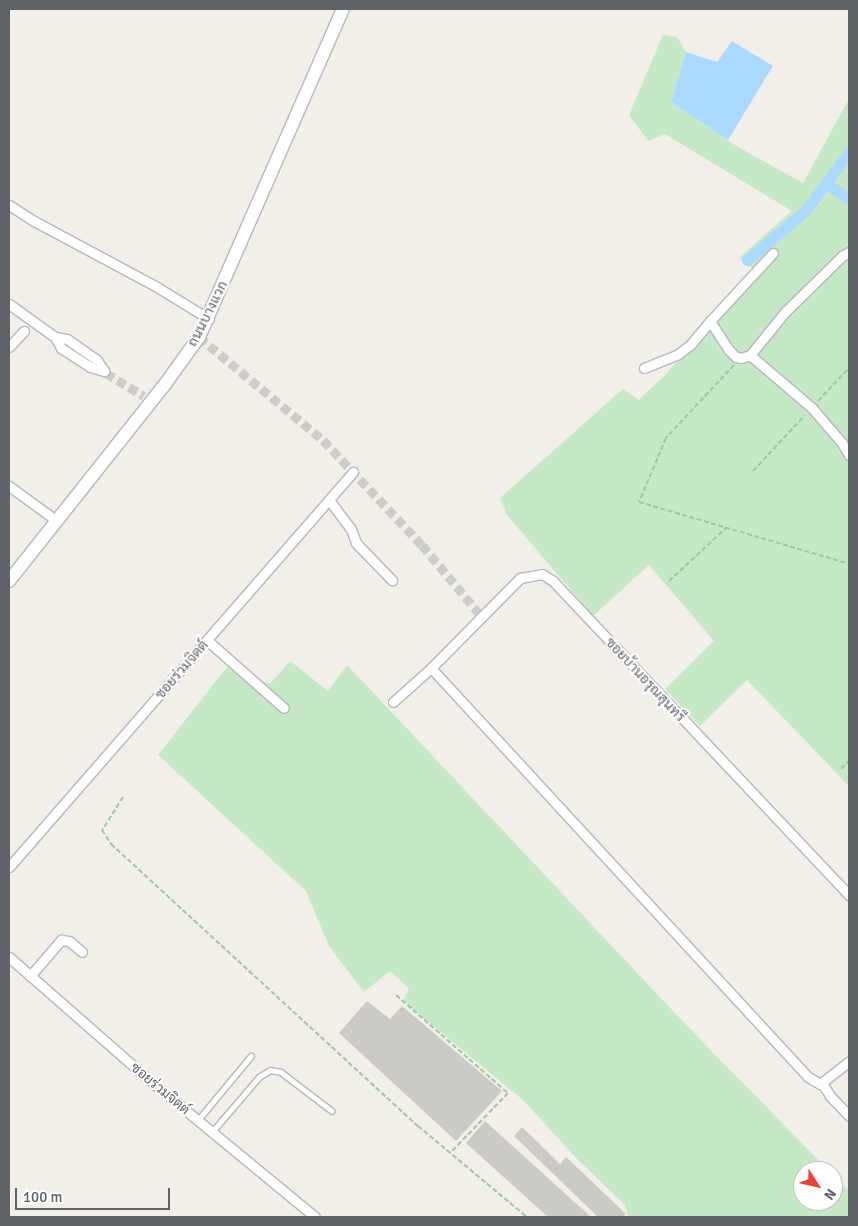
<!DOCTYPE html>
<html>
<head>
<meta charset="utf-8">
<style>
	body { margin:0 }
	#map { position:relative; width:858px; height:1226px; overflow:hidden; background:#f1efe8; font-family:Signika,Sarabun,sans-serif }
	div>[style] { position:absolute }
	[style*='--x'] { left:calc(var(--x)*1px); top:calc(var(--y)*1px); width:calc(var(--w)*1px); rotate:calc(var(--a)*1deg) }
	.green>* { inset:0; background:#c5e8c5 }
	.water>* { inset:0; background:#aadaff }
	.canal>* { height:11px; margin:-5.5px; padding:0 5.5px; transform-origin:5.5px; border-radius:5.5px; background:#aadaff }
	.building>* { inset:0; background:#cccac5 }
	.minor-tunnel>* { height:9px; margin-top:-4.5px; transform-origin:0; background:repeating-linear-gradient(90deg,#ccccc8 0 9px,transparent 0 13.5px) }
	.path>* { height:2px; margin-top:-1px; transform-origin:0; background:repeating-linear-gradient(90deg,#9cc7a9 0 5px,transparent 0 7.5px) }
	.roads { filter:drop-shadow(1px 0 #b5b8bc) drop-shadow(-1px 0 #b5b8bc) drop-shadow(0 1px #b5b8bc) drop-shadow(0 -1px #b5b8bc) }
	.service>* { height:4.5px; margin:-2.25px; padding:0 2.25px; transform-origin:2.25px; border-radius:2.25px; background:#fff }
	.minor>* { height:9px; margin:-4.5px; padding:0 4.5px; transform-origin:4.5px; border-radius:4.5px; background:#fff }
	.secondary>* { height:12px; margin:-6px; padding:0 6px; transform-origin:6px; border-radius:6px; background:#fff }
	span { translate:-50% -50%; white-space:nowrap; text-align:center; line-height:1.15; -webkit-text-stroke:4px #fff; paint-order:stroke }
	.street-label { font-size:14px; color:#5f6368 }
	.frame { position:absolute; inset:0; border:10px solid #5f6368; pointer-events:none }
	.north { position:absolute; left:793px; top:1161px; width:50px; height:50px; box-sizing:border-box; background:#fff; border:1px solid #bfc1c3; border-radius:50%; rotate:125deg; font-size:14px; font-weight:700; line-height:20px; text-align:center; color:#5f6368 }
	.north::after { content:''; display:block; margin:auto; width:18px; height:22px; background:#ea4335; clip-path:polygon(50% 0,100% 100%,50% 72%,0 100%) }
	.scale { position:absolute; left:15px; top:1188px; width:155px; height:22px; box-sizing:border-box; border:2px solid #5f6368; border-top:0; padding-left:6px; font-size:15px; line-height:18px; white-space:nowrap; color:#5f6368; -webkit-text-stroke:4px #fff; paint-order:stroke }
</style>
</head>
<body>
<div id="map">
	<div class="green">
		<i style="clip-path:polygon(663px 35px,677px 37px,686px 52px,671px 102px,738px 147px,803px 183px,849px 99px,849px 169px,847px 171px,849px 178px,849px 786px,747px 680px,700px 726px,665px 689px,714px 641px,649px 565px,593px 616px,507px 515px,500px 498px,623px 389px,639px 400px,661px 379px,760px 274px,739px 258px,792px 211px,665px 134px,648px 141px,629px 115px)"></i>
		<i style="clip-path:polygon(290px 661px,328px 691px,347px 665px,689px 1028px,829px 1171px,803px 1171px,803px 1201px,833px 1201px,833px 1175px,849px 1191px,849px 1217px,628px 1217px,625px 1205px,577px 1159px,523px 1100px,403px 1001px,409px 989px,390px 971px,364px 992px,329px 946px,306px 891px,158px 755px,227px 667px,270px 684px)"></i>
	</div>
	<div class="water">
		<i style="clip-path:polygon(732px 41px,773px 66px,728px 140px,671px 102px,686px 52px,717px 62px)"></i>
	</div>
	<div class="canal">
		<i style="--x:826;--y:183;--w:28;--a:35"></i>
		<i style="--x:747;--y:260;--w:77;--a:-40.3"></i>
		<i style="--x:806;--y:210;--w:72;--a:-53.4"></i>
	</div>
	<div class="building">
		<i style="clip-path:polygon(367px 1001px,390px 1019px,402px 1006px,502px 1091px,456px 1141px,339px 1033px)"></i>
		<i style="clip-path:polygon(485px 1121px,591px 1217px,548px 1217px,466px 1143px)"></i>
		<i style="clip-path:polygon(522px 1127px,560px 1164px,566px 1157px,626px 1214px,623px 1217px,598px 1217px,514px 1136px)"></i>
	</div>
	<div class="minor-tunnel">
		<i style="--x:199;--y:337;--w:161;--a:39.7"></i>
		<i style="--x:323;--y:440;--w:144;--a:46.7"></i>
		<i style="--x:422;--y:545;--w:94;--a:50.2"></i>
		<i style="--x:106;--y:373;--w:44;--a:31.2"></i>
	</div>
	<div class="path">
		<i style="--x:734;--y:365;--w:100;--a:133"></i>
		<i style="--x:666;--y:438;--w:69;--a:112.9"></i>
		<i style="--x:639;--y:502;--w:219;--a:16.4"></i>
		<i style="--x:818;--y:401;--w:45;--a:-46.8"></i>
		<i style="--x:753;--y:471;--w:76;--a:-47.1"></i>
		<i style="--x:669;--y:581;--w:78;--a:-42.9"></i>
		<i style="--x:841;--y:769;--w:11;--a:-45"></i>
		<i style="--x:123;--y:797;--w:39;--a:122"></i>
		<i style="--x:102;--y:830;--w:17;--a:57"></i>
		<i style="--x:111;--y:844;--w:417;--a:42.6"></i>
		<i style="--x:418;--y:1126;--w:142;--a:39.9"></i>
		<i style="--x:396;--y:995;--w:149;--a:41.2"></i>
		<i style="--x:508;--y:1093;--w:83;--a:134"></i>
	</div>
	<div class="roads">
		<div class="service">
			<i style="--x:198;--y:1120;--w:83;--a:-50.4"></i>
			<i style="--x:212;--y:1132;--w:72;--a:-49.5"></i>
			<i style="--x:259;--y:1077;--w:13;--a:-32"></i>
			<i style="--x:270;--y:1070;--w:11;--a:10"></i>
			<i style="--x:281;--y:1072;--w:64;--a:37.4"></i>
		</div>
		<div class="minor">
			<i style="--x:9;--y:205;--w:30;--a:33"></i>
			<i style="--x:34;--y:221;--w:140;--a:28.2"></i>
			<i style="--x:157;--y:287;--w:61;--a:31.6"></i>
			<i style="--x:773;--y:253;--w:93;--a:132.8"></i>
			<i style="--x:710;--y:321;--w:35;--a:57"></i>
			<i style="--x:729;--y:350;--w:10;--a:45"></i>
			<i style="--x:736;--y:357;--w:5;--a:11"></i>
			<i style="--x:741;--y:358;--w:9;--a:-18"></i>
			<i style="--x:750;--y:355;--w:55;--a:-50.9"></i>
			<i style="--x:785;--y:312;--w:80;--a:-44.5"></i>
			<i style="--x:842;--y:256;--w:8;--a:-30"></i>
			<i style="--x:9;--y:304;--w:57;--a:35.7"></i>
			<i style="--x:55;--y:337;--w:12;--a:9"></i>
			<i style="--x:67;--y:339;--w:35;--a:35"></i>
			<i style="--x:96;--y:359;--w:14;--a:56"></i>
			<i style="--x:55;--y:337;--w:13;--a:61"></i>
			<i style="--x:61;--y:348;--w:35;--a:33"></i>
			<i style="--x:90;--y:367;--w:15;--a:16"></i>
			<i style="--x:9;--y:347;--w:22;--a:-47"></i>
			<i style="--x:750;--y:355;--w:82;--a:40.5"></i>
			<i style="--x:812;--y:408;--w:46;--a:49.4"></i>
			<i style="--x:842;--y:443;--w:14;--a:60"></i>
			<i style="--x:644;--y:368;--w:37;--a:-22"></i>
			<i style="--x:678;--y:354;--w:15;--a:-37"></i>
			<i style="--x:690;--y:345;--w:31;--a:-50"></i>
			<i style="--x:9;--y:486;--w:59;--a:36.1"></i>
			<i style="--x:329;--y:500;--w:36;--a:53"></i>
			<i style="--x:351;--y:529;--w:15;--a:70"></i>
			<i style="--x:356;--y:543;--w:52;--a:45.8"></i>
			<i style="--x:208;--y:641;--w:101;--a:41.4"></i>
			<i style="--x:431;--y:668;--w:556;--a:47.33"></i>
			<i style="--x:808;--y:1077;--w:14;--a:30"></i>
			<i style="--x:820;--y:1084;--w:37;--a:-38"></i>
			<i style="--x:393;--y:702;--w:51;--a:-41.8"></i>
			<i style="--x:431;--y:668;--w:127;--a:-45.3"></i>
			<i style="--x:520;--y:578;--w:22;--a:-10"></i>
			<i style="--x:542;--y:574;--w:13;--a:32"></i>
			<i style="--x:553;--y:581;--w:432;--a:46.7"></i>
			<i style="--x:9;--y:867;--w:524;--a:-48.95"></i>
			<i style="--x:9;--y:957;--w:194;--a:41.2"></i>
			<i style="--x:155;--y:1085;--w:207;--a:39.5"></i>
			<i style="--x:30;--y:976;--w:48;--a:-49.3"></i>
			<i style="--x:61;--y:940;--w:8;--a:7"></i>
			<i style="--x:69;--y:941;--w:17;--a:40"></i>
			<i style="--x:822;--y:1083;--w:15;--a:58"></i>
			<i style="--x:830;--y:1096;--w:28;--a:46"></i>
		</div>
		<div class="secondary">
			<i style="--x:9;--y:581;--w:253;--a:-51.6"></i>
			<i style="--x:166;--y:383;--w:57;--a:-54.3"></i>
			<i style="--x:199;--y:337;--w:358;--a:-66.3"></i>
		</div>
	</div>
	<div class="street-label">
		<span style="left:208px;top:314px;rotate:-63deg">ถนนบางแวก</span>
		<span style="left:182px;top:670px;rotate:-49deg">ซอยร่วมจิตต์</span>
		<span style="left:645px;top:680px;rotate:47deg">ซอยบ้านอรุณสุนทรี</span>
		<span style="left:160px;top:1089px;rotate:40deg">ซอยร่วมจิตต์</span>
	</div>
	<div class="frame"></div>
	<div class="north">N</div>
	<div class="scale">100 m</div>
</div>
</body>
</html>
